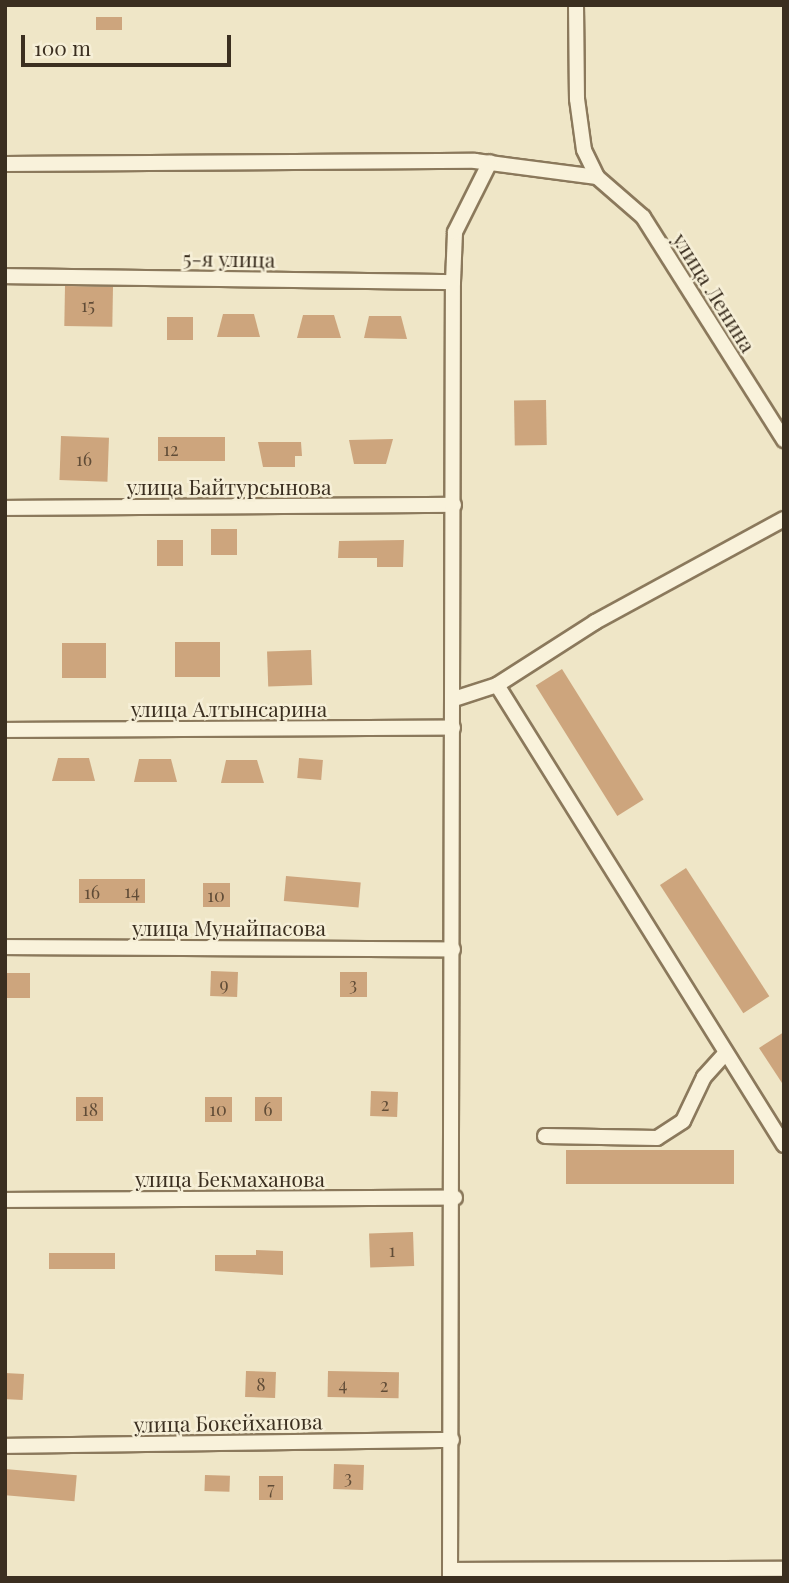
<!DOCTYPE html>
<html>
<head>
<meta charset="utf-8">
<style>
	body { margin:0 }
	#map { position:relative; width:789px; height:1583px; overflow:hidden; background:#efe6c7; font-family:"Playfair Display",serif }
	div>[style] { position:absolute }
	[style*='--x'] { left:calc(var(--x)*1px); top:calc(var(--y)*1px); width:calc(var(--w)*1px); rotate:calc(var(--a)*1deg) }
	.building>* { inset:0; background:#cda57d; transform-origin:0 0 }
	.roads { filter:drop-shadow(2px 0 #8b795c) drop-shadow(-2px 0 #8b795c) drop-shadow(0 2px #8b795c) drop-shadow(0 -2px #8b795c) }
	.minor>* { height:14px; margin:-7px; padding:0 7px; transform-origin:7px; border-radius:7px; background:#f9f2db }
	span { translate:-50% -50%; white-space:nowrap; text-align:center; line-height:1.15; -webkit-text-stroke:5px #f6efd7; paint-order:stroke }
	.number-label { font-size:18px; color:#604c37 }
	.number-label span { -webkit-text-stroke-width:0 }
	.street-label { font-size:21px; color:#3b2f20 }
	.frame { position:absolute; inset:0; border:7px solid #3b2f20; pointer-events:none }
	.scale { position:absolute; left:21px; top:35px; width:210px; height:32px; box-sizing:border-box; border:4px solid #3b2f20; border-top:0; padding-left:9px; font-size:21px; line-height:24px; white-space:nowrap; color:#3b2f20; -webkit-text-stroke:5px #f6efd7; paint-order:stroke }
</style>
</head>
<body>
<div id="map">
	<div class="building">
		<i style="left:96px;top:17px;width:26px;height:13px"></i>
		<i style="left:65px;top:286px;width:48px;height:40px;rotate:1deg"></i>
		<i style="clip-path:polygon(223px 314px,254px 314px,260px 337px,217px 337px)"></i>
		<i style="clip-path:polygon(303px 315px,334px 315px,341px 338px,297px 338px)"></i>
		<i style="clip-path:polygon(369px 316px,401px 316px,407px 339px,364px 338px)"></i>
		<i style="left:167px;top:317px;width:26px;height:23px"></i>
		<i style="left:546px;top:400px;width:45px;height:32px;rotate:89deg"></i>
		<i style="left:61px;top:436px;width:48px;height:44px;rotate:2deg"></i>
		<i style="left:158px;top:437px;width:67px;height:24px"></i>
		<i style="clip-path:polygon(393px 439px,386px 464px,354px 464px,349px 440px)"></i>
		<i style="clip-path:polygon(258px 442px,301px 442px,302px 456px,295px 456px,295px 467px,263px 467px)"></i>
		<i style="left:211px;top:529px;width:26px;height:26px"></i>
		<i style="left:157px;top:540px;width:26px;height:26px"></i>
		<i style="clip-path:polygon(404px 540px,403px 567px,377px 567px,377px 558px,338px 558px,339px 541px)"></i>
		<i style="left:220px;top:642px;width:35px;height:45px;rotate:90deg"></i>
		<i style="left:62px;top:643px;width:44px;height:35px"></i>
		<i style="left:311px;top:650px;width:35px;height:44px;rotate:88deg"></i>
		<i style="left:562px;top:669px;width:154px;height:31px;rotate:58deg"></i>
		<i style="clip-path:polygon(58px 758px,89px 758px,95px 781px,52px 781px)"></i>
		<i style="left:299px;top:758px;width:24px;height:20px;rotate:5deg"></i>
		<i style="clip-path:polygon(139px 759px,171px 759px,177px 782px,134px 782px)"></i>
		<i style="clip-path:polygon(226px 760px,257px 760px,264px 783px,221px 783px)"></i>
		<i style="left:686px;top:868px;width:153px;height:31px;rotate:57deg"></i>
		<i style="left:286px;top:876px;width:75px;height:25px;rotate:5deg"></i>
		<i style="left:145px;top:879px;width:24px;height:66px;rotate:90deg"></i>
		<i style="left:203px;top:883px;width:27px;height:24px"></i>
		<i style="left:211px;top:971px;width:27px;height:25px;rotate:2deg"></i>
		<i style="left:340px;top:972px;width:27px;height:25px"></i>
		<i style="left:5px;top:973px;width:25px;height:25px"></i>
		<i style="clip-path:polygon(784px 1032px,784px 1086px,759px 1048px)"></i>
		<i style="left:371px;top:1091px;width:27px;height:25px;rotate:2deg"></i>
		<i style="left:76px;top:1097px;width:27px;height:24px"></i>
		<i style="left:205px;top:1097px;width:27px;height:25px"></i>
		<i style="left:255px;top:1097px;width:27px;height:24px"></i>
		<i style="left:566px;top:1150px;width:168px;height:34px"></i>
		<i style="left:413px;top:1232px;width:34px;height:44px;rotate:88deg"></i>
		<i style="clip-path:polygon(256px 1250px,283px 1251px,283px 1275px,215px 1271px,215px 1255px,256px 1255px)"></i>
		<i style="left:49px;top:1253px;width:66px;height:16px"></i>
		<i style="left:246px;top:1371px;width:30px;height:26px;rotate:2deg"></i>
		<i style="left:328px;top:1371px;width:71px;height:26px;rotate:1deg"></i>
		<i style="left:5px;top:1373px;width:19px;height:26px;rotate:3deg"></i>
		<i style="left:334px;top:1464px;width:30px;height:25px;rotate:2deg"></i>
		<i style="left:5px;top:1469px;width:72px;height:26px;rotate:5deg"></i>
		<i style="left:205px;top:1475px;width:25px;height:16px;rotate:2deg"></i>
		<i style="left:259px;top:1476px;width:24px;height:24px"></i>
	</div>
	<div class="roads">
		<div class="minor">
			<i style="--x:576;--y:5;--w:94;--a:89.4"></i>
			<i style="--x:577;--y:99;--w:51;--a:82.2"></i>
			<i style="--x:584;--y:150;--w:30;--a:64"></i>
			<i style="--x:597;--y:177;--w:61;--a:41"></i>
			<i style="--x:643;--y:217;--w:264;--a:57.7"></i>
			<i style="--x:5;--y:164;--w:470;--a:-0.4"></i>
			<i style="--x:475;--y:161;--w:123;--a:7.5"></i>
			<i style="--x:5;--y:276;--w:448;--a:0.8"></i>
			<i style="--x:5;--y:508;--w:449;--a:-0.4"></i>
			<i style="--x:497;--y:685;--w:542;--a:58.04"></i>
			<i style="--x:454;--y:699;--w:45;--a:-18"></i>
			<i style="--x:497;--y:685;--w:117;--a:-32.7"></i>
			<i style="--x:595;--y:622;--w:215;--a:-28.6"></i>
			<i style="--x:5;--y:730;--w:448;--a:-0.3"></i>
			<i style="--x:5;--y:947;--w:448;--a:0.3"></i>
			<i style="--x:545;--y:1136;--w:112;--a:1"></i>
			<i style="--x:657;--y:1138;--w:31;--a:-33"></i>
			<i style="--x:683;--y:1121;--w:49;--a:-64.5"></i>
			<i style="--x:704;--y:1077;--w:31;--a:-48"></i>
			<i style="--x:5;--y:1200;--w:450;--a:-0.3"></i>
			<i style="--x:5;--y:1446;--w:447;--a:-0.8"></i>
			<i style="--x:450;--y:1570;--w:334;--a:-0.2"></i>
			<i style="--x:450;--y:1578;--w:1296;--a:-89.87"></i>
			<i style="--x:453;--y:282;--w:50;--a:-87.7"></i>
			<i style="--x:455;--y:232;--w:78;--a:-63.4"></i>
		</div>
	</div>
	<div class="number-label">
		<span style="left:88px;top:305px">15</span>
		<span style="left:171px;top:449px">12</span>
		<span style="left:84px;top:459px">16</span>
		<span style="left:132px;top:891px">14</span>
		<span style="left:92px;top:892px">16</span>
		<span style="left:216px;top:895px">10</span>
		<span style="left:224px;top:984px">9</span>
		<span style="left:353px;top:984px">3</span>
		<span style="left:385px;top:1104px">2</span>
		<span style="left:90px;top:1109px">18</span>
		<span style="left:218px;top:1109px">10</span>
		<span style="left:268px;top:1109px">6</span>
		<span style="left:392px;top:1250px">1</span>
		<span style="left:261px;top:1384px">8</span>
		<span style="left:343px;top:1384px">4</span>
		<span style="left:384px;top:1385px">2</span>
		<span style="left:348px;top:1477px">3</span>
		<span style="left:271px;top:1488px">7</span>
	</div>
	<div class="street-label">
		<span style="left:229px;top:258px;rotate:1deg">5-я улица</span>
		<span style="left:715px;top:292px;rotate:58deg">улица Ленина</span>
		<span style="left:229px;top:486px">улица Байтурсынова</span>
		<span style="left:229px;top:708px">улица Алтынсарина</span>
		<span style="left:229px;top:927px">улица Мунайпасова</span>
		<span style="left:230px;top:1178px">улица Бекмаханова</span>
		<span style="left:228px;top:1422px;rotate:-1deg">улица Бокейханова</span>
	</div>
	<div class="frame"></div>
	<div class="scale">100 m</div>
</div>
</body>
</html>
